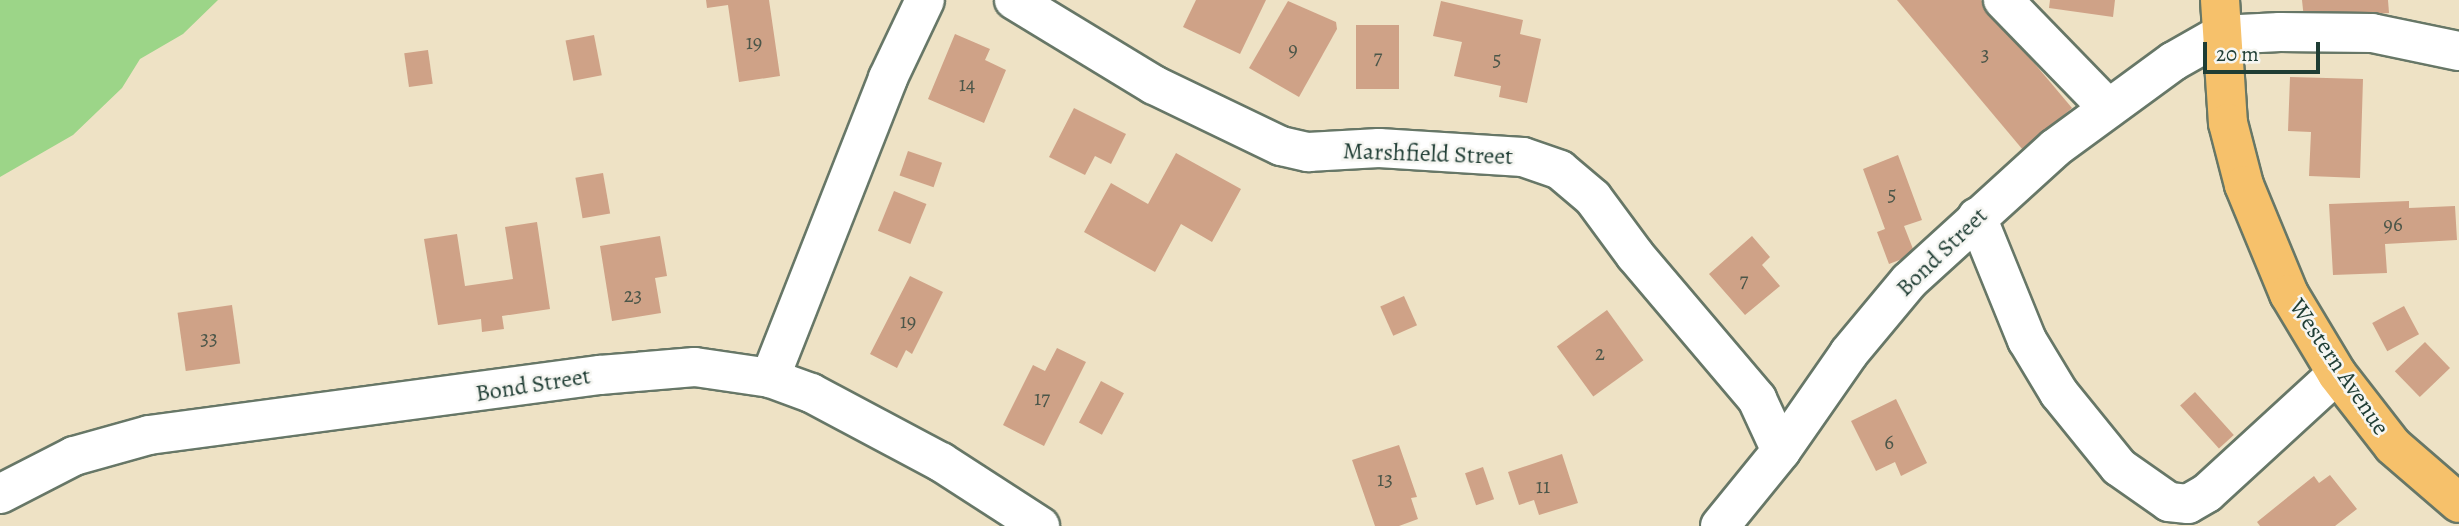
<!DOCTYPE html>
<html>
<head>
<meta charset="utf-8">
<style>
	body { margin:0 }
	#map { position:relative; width:2459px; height:526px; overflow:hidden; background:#eee2c5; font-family:Alegreya,serif }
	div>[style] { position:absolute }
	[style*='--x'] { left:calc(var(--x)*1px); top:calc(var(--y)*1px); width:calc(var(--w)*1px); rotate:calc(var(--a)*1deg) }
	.green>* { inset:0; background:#9cd588 }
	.building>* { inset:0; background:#cfa287; transform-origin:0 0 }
	.roads { filter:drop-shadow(2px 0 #677767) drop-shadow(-2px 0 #677767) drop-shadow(0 2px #677767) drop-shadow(0 -2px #677767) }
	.minor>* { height:38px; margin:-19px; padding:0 19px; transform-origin:19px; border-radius:19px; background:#fff }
	.major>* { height:38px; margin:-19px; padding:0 19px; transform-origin:19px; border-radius:19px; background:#f6c16b }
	span { translate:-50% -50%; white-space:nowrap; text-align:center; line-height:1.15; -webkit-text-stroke:5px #f6f6f2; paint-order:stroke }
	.number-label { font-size:21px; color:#4b5649 }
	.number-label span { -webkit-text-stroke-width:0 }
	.street-label { font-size:24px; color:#1f3d34 }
	.scale { position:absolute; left:2203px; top:42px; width:117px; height:32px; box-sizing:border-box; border:4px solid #1f3d34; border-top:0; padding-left:9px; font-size:21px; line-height:24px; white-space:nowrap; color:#1f3d34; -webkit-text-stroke:5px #f6f6f2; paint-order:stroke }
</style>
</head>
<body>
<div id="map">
	<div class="green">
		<i style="clip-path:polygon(0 0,218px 0,183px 34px,140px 59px,122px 88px,73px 135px,0 177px)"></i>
	</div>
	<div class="building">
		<i style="clip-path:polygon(706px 0,769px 0,780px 76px,739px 82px,728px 5px,707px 8px)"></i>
		<i style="clip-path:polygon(1196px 0,1266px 0,1240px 54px,1183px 27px)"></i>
		<i style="clip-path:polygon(1897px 0,1981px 0,2072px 108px,2023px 150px)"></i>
		<i style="clip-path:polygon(2050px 0,2115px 0,2113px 17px,2049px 8px)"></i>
		<i style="clip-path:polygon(2302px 0,2388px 0,2389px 13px,2304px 19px)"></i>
		<i style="clip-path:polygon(1288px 1px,1336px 22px,1337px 29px,1299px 97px,1249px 68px)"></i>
		<i style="clip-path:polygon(1441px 1px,1523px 20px,1520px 34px,1541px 39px,1527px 103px,1499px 97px,1501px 86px,1454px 76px,1462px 42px,1433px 36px)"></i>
		<i style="left:1356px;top:25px;width:43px;height:64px"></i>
		<i style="clip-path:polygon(955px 34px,990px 49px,985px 60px,1006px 70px,984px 123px,928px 99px)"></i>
		<i style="left:594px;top:35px;width:41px;height:29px;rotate:79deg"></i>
		<i style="left:428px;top:50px;width:34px;height:24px;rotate:82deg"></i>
		<i style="clip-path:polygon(2290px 77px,2363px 79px,2360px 178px,2309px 176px,2311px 132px,2288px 131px)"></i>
		<i style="clip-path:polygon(1074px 108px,1126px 134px,1111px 164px,1095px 156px,1085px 175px,1049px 157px)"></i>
		<i style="left:908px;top:151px;width:36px;height:26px;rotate:19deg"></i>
		<i style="clip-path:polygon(1176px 153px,1241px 189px,1212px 242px,1181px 224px,1155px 272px,1084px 232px,1111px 183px,1148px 204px)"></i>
		<i style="clip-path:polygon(1898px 155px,1922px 220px,1904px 226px,1915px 254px,1889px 264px,1877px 232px,1885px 229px,1863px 169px)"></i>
		<i style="left:603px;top:173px;width:41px;height:28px;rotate:80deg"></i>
		<i style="left:894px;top:191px;width:35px;height:43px;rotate:22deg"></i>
		<i style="clip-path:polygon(2409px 201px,2409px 208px,2455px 206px,2457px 240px,2385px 244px,2387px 273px,2333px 275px,2329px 204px)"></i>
		<i style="clip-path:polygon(537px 222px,550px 309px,502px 316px,504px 329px,482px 332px,481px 319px,438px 325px,424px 239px,457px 234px,465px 286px,513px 279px,505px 227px)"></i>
		<i style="clip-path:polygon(660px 236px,667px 276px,655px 278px,661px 313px,612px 321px,600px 246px)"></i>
		<i style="clip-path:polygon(1752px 236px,1770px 257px,1762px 265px,1780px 286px,1745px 315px,1709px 274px)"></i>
		<i style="clip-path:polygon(910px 276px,943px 292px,912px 354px,906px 350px,897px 368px,870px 354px)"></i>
		<i style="left:1404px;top:296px;width:32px;height:26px;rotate:66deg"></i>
		<i style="left:232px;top:305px;width:59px;height:55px;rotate:82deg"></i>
		<i style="left:2404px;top:306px;width:32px;height:36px;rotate:62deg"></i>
		<i style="left:1607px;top:310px;width:62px;height:62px;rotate:54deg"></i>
		<i style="left:2425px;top:342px;width:36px;height:42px;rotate:46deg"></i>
		<i style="clip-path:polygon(1057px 348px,1086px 362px,1044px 446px,1003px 425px,1033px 365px,1045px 371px)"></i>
		<i style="left:1101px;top:381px;width:26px;height:47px;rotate:28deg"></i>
		<i style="left:2195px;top:392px;width:58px;height:20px;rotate:48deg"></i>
		<i style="clip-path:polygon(1896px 399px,1927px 463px,1901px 476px,1895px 462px,1876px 471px,1851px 421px)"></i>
		<i style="clip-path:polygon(1399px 445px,1417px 497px,1411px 498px,1418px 519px,1399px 526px,1375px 526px,1352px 460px)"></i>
		<i style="clip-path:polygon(1562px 454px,1578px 503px,1539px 515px,1534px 500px,1519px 505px,1508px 472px)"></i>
		<i style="left:1483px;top:467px;width:34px;height:19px;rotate:71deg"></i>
		<i style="clip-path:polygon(2330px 475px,2357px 509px,2335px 526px,2260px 526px,2257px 522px,2314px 476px,2319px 483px)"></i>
	</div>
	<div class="roads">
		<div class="minor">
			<i style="--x:1014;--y:0;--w:164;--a:31.3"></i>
			<i style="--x:1154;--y:85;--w:141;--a:25.7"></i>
			<i style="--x:1281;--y:146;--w:28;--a:13"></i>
			<i style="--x:1308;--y:152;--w:71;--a:-3.2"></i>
			<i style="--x:1379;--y:148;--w:144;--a:3.6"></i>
			<i style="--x:1523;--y:157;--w:39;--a:19"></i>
			<i style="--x:1560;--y:170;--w:43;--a:40.3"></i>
			<i style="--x:1593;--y:198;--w:71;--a:53.6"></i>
			<i style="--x:1635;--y:255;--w:189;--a:49.7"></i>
			<i style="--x:1757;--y:399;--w:57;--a:65.2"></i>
			<i style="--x:2003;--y:0;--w:151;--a:45.8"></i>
			<i style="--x:1977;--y:217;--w:133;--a:67.9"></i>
			<i style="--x:2027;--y:340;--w:62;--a:58.9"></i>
			<i style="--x:2059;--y:393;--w:95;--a:51"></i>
			<i style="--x:2119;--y:467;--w:61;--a:35"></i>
			<i style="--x:2169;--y:502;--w:19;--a:6"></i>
			<i style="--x:2188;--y:504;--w:22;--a:-30"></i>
			<i style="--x:2207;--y:493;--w:176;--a:-42.5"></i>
			<i style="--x:770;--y:378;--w:322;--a:-68.5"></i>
			<i style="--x:888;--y:78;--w:86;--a:-64.6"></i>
			<i style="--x:0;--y:494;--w:83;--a:-27.2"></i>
			<i style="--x:74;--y:456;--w:78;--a:-15.6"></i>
			<i style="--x:149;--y:435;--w:455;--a:-7.6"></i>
			<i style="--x:600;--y:375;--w:95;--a:-4.8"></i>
			<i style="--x:695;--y:367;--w:76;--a:8.3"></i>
			<i style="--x:770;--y:378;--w:44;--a:20.1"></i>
			<i style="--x:811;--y:393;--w:147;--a:28"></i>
			<i style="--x:941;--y:462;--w:118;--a:32.9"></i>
			<i style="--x:1720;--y:526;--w:97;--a:-50.9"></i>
			<i style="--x:1781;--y:451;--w:119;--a:-55.2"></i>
			<i style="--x:1849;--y:353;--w:94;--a:-50.2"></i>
			<i style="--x:1909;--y:281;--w:197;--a:-42.3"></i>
			<i style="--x:2055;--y:148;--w:147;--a:-36.2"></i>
			<i style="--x:2174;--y:61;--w:53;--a:-29.5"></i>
			<i style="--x:2220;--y:35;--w:60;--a:-2.9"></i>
			<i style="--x:2280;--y:32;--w:92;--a:0.6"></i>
			<i style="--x:2372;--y:33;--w:89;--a:11.7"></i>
		</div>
		<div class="major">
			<i style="--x:2220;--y:0;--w:123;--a:86.3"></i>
			<i style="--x:2228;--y:123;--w:64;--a:75.5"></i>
			<i style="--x:2244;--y:185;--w:118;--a:67.6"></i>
			<i style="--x:2289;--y:294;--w:93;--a:59"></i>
			<i style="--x:2337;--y:374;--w:91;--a:52.1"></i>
			<i style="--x:2393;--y:446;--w:87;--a:40.8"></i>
		</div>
	</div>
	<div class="number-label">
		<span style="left:754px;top:42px">19</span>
		<span style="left:1293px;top:49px">9</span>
		<span style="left:1985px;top:54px">3</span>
		<span style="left:1378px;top:57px">7</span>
		<span style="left:1497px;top:59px">5</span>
		<span style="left:967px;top:84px">14</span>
		<span style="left:1892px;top:194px">5</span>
		<span style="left:2393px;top:224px">96</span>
		<span style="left:1744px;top:280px">7</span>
		<span style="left:633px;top:295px">23</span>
		<span style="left:908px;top:321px">19</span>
		<span style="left:209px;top:338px">33</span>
		<span style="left:1600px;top:353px">2</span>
		<span style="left:1042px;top:398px">17</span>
		<span style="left:1889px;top:442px">6</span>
		<span style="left:1385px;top:479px">13</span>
		<span style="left:1543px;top:486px">11</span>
	</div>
	<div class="street-label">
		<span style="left:1428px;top:154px;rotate:2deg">Marshfield Street</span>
		<span style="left:1942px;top:252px;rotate:-44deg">Bond Street</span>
		<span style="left:2339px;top:367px;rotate:56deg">Western Avenue</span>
		<span style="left:533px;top:385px;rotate:-9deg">Bond Street</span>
	</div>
	<div class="scale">20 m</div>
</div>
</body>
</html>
